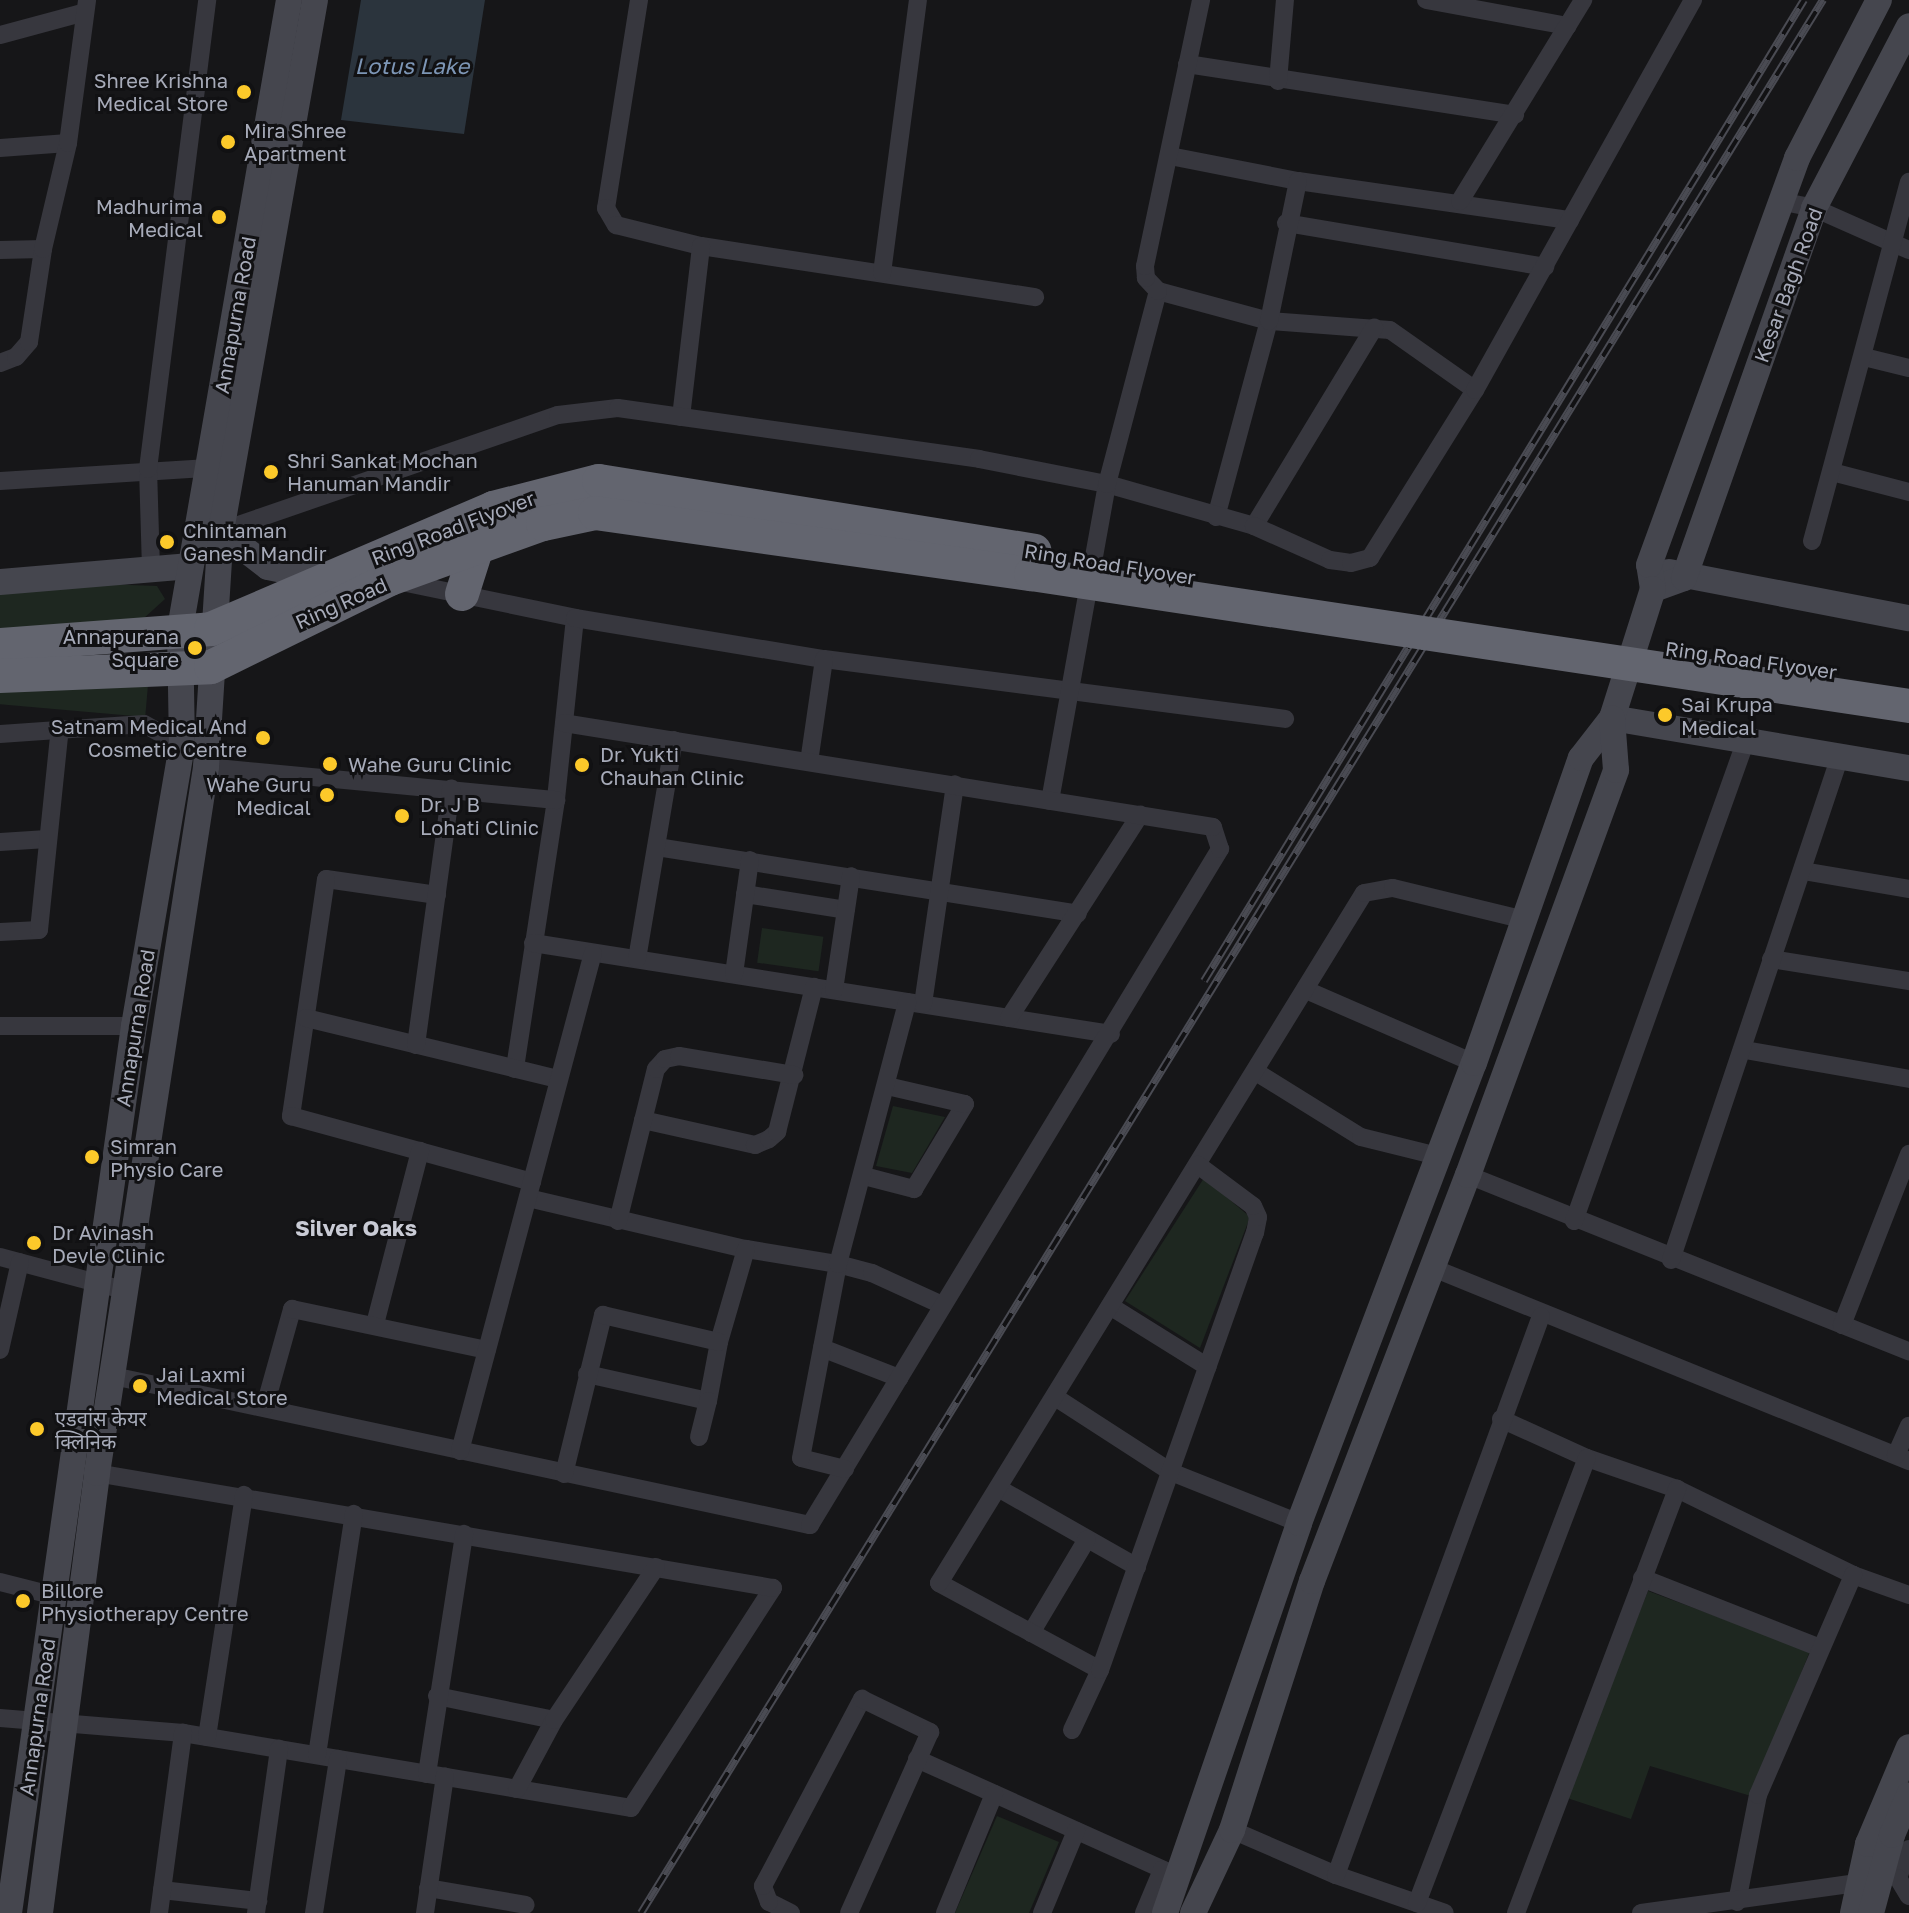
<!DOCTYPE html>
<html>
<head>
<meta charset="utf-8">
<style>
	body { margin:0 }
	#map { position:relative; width:1909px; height:1913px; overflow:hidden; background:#161618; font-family:"Golos Text","Noto Sans Devanagari",sans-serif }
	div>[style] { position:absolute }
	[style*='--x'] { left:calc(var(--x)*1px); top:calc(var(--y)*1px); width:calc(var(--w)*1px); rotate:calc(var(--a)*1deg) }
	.green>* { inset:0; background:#1e2720; transform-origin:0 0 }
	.water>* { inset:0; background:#2b343d }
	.street>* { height:18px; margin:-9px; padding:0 9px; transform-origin:9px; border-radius:9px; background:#37373e }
	.secondary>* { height:26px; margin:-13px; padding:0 13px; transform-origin:13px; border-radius:13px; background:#45464e }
	.highway>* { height:34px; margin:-17px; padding:0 17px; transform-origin:17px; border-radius:17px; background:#63656f }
	.rail>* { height:8px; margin-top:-4px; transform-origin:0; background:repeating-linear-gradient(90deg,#111113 0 15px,#4a4b53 0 30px); box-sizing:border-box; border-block:2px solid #4a4b53 }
	.highway-bridge>* { height:34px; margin:-17px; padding:0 17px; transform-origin:17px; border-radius:17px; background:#63656f }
	.dots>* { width:22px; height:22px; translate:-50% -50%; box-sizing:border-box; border:4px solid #111113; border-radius:50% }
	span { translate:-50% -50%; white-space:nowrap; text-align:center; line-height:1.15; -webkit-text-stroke:6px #111113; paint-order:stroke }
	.poi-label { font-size:20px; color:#a7abb9 }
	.right { translate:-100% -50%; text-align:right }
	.left { translate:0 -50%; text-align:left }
	.street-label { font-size:20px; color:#a7abb9 }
	.water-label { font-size:22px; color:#7d96b6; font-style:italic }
	.neighbourhood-label { font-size:22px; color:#c9cbd5; font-weight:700 }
</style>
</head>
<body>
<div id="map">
	<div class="green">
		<i style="clip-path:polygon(103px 584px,157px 586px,165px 599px,143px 619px,0 631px,0 593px)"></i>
		<i style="left:148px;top:685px;width:32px;height:148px;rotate:95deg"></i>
		<i style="left:762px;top:928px;width:62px;height:35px;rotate:8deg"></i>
		<i style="clip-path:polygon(893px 1106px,945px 1117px,912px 1173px,876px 1166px)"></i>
		<i style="clip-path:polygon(1204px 1178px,1250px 1217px,1200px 1348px,1125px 1301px)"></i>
		<i style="clip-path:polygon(1648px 1591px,1810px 1651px,1751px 1796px,1650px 1766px,1631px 1819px,1567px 1798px)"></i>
		<i style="clip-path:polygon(997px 1816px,1059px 1842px,1029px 1913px,955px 1913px)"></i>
	</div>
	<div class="water">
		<i style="clip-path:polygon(361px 0,485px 0,464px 134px,341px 120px)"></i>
	</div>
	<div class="street">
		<i style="--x:639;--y:0;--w:211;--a:99"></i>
		<i style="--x:606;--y:208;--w:20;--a:60"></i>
		<i style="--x:616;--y:225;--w:88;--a:13.9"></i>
		<i style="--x:701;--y:246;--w:338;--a:8.7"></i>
		<i style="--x:1426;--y:0;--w:144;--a:10.4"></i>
		<i style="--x:0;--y:35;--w:88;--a:-15.1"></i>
		<i style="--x:1187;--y:64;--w:332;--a:8.8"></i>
		<i style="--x:1278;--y:81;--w:81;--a:-85.1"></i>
		<i style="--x:0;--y:148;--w:68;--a:-4.2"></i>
		<i style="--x:1170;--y:156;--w:130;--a:11.1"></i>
		<i style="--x:1298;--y:181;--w:275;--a:8.2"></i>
		<i style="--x:1460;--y:201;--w:236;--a:-58.5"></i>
		<i style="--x:1779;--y:201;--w:36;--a:11"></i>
		<i style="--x:1814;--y:208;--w:104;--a:23.9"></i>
		<i style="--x:1286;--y:223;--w:263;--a:9.6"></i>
		<i style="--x:0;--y:250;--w:43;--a:-1.3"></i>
		<i style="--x:882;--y:273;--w:275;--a:-82.5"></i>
		<i style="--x:1158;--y:291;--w:115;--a:15.1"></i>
		<i style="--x:1269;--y:321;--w:121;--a:4.3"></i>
		<i style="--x:1390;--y:330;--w:104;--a:35.2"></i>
		<i style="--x:1864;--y:357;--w:46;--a:13.7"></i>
		<i style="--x:0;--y:363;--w:17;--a:-21"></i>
		<i style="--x:16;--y:357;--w:20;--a:-49"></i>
		<i style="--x:29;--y:342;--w:94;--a:-81.4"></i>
		<i style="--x:43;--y:249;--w:109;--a:-76.7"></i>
		<i style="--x:68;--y:143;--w:144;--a:-82.4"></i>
		<i style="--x:681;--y:417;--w:172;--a:-83.3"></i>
		<i style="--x:1832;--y:472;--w:80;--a:14.6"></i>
		<i style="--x:0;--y:481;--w:209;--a:-3.6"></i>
		<i style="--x:1216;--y:517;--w:203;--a:-74.9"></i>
		<i style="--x:1269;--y:321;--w:143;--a:-78.3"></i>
		<i style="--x:1254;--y:526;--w:232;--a:-58.8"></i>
		<i style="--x:221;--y:531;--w:356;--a:-19"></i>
		<i style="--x:558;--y:415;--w:60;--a:-6.7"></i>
		<i style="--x:618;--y:408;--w:365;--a:8"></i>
		<i style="--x:979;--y:459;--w:130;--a:11.1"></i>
		<i style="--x:1107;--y:484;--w:153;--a:15.9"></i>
		<i style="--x:1254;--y:526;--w:83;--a:24.1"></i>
		<i style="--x:1330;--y:560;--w:21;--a:8"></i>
		<i style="--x:1351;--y:563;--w:20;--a:-15"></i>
		<i style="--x:1370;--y:558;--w:198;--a:-58"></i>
		<i style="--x:1475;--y:390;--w:447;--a:-60.8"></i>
		<i style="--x:1812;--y:541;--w:372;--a:-74.9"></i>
		<i style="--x:151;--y:569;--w:100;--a:-91.7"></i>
		<i style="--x:148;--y:469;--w:473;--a:-82.8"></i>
		<i style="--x:397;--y:581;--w:182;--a:11.7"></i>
		<i style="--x:575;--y:618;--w:183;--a:96"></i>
		<i style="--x:556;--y:800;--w:272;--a:98.7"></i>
		<i style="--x:575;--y:618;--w:252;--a:9.4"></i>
		<i style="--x:824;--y:659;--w:465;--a:7.4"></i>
		<i style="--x:0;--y:734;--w:144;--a:-4"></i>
		<i style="--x:144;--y:724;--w:43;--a:28.9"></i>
		<i style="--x:809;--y:762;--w:104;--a:-81.7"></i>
		<i style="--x:206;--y:767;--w:352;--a:5.4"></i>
		<i style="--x:1050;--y:801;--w:322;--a:-79.8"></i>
		<i style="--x:1107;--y:484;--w:200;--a:-75.2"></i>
		<i style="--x:1158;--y:291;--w:18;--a:-133"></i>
		<i style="--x:1146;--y:278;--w:12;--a:-95"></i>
		<i style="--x:1145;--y:266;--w:272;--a:-78.1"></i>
		<i style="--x:0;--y:842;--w:47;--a:-3.7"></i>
		<i style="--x:657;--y:847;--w:426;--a:9"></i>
		<i style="--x:1803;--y:871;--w:108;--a:9.6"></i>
		<i style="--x:745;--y:894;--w:102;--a:9"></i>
		<i style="--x:437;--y:895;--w:112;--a:-171.8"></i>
		<i style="--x:326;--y:879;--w:240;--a:98.4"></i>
		<i style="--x:291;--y:1116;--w:250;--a:15.3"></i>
		<i style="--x:0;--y:932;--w:39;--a:-3"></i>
		<i style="--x:39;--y:930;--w:203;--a:-84.1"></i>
		<i style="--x:533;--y:943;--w:585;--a:8.95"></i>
		<i style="--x:637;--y:959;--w:222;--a:-80.4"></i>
		<i style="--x:1771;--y:959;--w:140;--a:9.1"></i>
		<i style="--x:734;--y:974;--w:115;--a:-82"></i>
		<i style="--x:834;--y:990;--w:115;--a:-81.5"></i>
		<i style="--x:1306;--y:990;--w:183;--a:23.5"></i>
		<i style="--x:923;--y:1004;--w:222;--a:-81.7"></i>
		<i style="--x:306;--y:1018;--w:260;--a:13.6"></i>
		<i style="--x:1009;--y:1018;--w:242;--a:-57.2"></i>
		<i style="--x:0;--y:1026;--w:134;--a:0"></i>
		<i style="--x:416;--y:1045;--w:259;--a:-82.2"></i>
		<i style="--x:1745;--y:1050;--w:167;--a:10"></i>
		<i style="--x:1256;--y:1072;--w:123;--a:31.8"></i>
		<i style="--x:1361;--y:1137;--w:79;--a:13.9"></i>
		<i style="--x:643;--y:1120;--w:115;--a:12.6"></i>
		<i style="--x:755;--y:1145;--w:15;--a:-23"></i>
		<i style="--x:769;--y:1139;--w:11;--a:-41"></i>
		<i style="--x:777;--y:1132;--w:150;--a:-75.7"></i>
		<i style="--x:1468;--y:1175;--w:475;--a:21.8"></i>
		<i style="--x:864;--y:1176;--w:52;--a:14.6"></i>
		<i style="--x:914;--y:1189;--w:99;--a:-59"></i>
		<i style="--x:965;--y:1104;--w:80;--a:-167"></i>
		<i style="--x:528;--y:1198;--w:224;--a:13.2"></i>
		<i style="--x:746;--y:1249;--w:93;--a:9.3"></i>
		<i style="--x:838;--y:1264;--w:35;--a:15"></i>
		<i style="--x:872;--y:1273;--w:77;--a:24.6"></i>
		<i style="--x:618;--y:1221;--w:157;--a:-76"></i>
		<i style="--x:656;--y:1069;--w:13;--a:-48"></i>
		<i style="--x:665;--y:1059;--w:14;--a:-12"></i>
		<i style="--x:679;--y:1056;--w:117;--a:9.4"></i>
		<i style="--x:1574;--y:1221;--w:511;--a:-70.32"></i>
		<i style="--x:0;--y:1257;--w:131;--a:15"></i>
		<i style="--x:1671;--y:1260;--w:532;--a:-71.46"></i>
		<i style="--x:1433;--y:1268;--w:514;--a:22.07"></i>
		<i style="--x:1110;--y:1306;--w:115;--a:31.9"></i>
		<i style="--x:375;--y:1324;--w:179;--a:-75.4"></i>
		<i style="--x:1842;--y:1325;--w:184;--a:-68.6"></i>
		<i style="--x:822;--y:1348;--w:83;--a:21.3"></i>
		<i style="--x:0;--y:1350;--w:90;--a:-77.2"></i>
		<i style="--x:587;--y:1374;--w:124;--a:12.6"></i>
		<i style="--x:708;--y:1401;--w:60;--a:-79.4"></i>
		<i style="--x:719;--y:1342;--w:97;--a:-73.8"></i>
		<i style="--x:113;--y:1376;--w:713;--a:12.07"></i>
		<i style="--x:810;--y:1525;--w:791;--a:-58.76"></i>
		<i style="--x:1220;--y:849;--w:23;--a:-108"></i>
		<i style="--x:1213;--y:827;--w:657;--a:-170.9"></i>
		<i style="--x:1055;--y:1397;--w:138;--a:32.9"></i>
		<i style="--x:1171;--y:1472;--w:138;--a:21.7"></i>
		<i style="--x:265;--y:1406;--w:101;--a:-74.4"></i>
		<i style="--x:292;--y:1309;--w:199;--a:11.9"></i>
		<i style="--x:1501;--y:1419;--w:94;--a:24.4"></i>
		<i style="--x:1587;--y:1458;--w:95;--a:19"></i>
		<i style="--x:1677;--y:1489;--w:196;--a:26"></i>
		<i style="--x:1853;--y:1575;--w:59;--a:19.7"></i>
		<i style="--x:699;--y:1437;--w:37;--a:-76"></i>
		<i style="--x:460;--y:1451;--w:515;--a:-75.05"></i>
		<i style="--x:1896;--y:1455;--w:32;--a:-66"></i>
		<i style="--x:845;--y:1469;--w:45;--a:-166"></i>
		<i style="--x:801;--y:1458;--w:197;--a:-79.2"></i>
		<i style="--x:838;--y:1264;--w:271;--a:-75.2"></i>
		<i style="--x:564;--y:1474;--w:164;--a:-76.2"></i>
		<i style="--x:603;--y:1315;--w:119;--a:13.1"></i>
		<i style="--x:998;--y:1488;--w:160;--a:29.6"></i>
		<i style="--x:1642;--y:1578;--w:192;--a:21.4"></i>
		<i style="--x:0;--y:1582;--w:57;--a:14.3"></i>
		<i style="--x:1031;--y:1633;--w:109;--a:-59.2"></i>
		<i style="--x:1100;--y:1670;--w:183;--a:-151.6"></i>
		<i style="--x:939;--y:1583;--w:810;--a:-58.37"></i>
		<i style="--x:1364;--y:893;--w:29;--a:-10"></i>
		<i style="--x:1393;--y:888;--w:136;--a:13.6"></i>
		<i style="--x:437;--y:1696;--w:119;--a:11.6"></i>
		<i style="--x:0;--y:1718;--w:184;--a:4.7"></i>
		<i style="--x:183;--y:1733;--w:454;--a:9.5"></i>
		<i style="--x:631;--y:1808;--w:262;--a:-57.2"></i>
		<i style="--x:773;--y:1588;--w:686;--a:-170.35"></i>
		<i style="--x:1072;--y:1730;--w:66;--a:-65"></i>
		<i style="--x:1100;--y:1670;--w:464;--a:-70.5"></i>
		<i style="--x:1255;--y:1233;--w:16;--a:-79"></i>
		<i style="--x:1258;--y:1217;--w:12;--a:-114"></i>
		<i style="--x:1253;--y:1206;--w:69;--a:-143.3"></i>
		<i style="--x:207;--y:1737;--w:245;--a:-81.3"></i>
		<i style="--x:317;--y:1755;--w:244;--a:-81.3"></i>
		<i style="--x:917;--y:1759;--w:287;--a:24.2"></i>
		<i style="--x:427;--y:1774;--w:243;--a:-81.2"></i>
		<i style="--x:517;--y:1789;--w:78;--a:-61.8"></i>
		<i style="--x:554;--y:1720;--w:184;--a:-56.3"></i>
		<i style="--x:1232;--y:1830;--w:113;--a:23.4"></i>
		<i style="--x:1336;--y:1875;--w:115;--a:19.2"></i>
		<i style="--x:1909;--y:1849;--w:31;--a:111"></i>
		<i style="--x:1898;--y:1878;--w:21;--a:59"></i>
		<i style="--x:1336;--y:1875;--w:595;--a:-69.86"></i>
		<i style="--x:428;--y:1888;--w:99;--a:9.8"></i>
		<i style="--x:162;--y:1890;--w:97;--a:6.5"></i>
		<i style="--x:1737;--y:1902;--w:109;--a:-78.9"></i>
		<i style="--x:1758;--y:1795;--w:240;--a:-66.6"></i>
		<i style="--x:1417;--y:1903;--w:476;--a:-69.1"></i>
		<i style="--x:159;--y:1913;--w:182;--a:-82.4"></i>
		<i style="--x:256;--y:1913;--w:166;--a:-82"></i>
		<i style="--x:314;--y:1913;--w:156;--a:-81.1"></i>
		<i style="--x:425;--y:1913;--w:138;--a:-81.7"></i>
		<i style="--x:791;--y:1913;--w:25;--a:-153"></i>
		<i style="--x:769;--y:1902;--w:17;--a:-111"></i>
		<i style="--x:763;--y:1886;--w:212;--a:-62.1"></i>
		<i style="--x:862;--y:1699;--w:76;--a:25.9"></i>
		<i style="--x:930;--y:1732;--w:198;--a:114.1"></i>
		<i style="--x:945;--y:1913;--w:129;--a:-67.6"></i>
		<i style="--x:1042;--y:1913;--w:89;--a:-67.5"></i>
		<i style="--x:1144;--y:1913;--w:47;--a:-67.3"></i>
		<i style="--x:1516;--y:1913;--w:454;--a:-69.2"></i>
		<i style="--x:1641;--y:1913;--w:218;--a:-7.9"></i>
	</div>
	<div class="secondary">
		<i style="--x:221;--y:531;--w:59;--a:37.5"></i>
		<i style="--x:268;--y:567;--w:60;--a:11.5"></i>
		<i style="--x:1669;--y:572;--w:244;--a:10.9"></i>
		<i style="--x:1684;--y:578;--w:33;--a:160"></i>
		<i style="--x:1653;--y:589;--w:24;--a:-99"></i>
		<i style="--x:1649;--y:565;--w:433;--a:-70"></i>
		<i style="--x:1797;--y:158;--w:178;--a:-62.6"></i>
		<i style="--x:1684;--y:578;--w:392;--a:-70.6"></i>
		<i style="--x:1814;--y:208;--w:205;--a:-62.4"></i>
		<i style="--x:0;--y:582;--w:191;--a:-4.8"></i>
		<i style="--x:1612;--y:718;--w:301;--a:9.6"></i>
		<i style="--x:9;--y:1913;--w:896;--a:-81.98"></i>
		<i style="--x:134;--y:1026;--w:285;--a:-80.3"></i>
		<i style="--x:182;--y:745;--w:116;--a:-91"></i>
		<i style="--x:180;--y:629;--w:638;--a:-80.17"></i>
		<i style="--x:40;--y:1913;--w:444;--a:-82.6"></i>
		<i style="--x:97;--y:1473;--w:714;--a:-81.22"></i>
		<i style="--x:206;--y:767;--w:236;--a:-86.4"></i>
		<i style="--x:221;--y:531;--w:539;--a:-79.96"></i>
		<i style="--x:1165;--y:1913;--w:412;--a:-71"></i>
		<i style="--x:1299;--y:1523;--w:492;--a:-69.2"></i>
		<i style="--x:1474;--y:1063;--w:323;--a:-70.7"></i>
		<i style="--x:1581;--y:758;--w:51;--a:-52.2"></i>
		<i style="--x:1612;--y:718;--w:135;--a:-72.4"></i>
		<i style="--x:1193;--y:1913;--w:92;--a:-64.8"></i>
		<i style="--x:1232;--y:1830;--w:262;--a:-72.2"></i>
		<i style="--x:1312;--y:1581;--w:435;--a:-69"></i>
		<i style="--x:1468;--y:1175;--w:431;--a:-69.9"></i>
		<i style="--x:1616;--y:770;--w:52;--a:-94.4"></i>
		<i style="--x:1853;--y:1913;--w:71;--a:-77.7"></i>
		<i style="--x:1868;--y:1844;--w:105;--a:-67.1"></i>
		<i style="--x:1871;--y:1913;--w:81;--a:-74.9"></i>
		<i style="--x:1892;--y:1835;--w:43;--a:-67"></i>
	</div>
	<div class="highway">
		<i style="--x:462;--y:594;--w:46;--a:-72.3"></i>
		<i style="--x:0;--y:645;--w:212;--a:-4.3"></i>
		<i style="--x:211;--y:629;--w:307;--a:-23.2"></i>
		<i style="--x:493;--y:508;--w:109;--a:-14.3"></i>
		<i style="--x:599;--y:481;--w:441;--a:9.1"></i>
		<i style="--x:0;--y:676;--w:211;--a:-2.4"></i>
		<i style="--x:211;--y:667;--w:199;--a:-26.2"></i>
		<i style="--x:390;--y:579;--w:163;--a:-19.8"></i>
		<i style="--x:543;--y:524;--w:53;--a:-11.9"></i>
		<i style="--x:595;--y:513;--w:440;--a:8"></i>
	</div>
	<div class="rail">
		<i style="--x:1204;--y:981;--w:1150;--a:-58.55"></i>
		<i style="--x:641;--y:1913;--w:2249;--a:-58.29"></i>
	</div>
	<div class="highway-bridge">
		<i style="--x:1031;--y:574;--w:888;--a:8.55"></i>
	</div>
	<div class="dots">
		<i style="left:244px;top:92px;background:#fcc92a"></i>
		<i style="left:228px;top:142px;background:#fcc92a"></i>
		<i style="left:219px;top:217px;background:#fcc92a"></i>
		<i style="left:271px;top:472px;background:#fcc92a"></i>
		<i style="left:167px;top:542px;background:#fcc92a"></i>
		<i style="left:195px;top:648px;background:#fcc92a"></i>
		<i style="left:1665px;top:715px;background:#fcc92a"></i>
		<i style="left:263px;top:738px;background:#fcc92a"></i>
		<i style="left:330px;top:764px;background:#fcc92a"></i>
		<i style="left:582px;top:765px;background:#fcc92a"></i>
		<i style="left:327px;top:795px;background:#fcc92a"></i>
		<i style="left:402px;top:816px;background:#fcc92a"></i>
		<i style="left:92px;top:1157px;background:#fcc92a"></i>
		<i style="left:34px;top:1243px;background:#fcc92a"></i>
		<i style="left:140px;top:1386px;background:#fcc92a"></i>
		<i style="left:37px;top:1429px;background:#fcc92a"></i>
		<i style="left:23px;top:1601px;background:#fcc92a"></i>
	</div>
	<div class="poi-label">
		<span class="right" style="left:228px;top:92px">Shree Krishna<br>Medical Store</span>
		<span class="left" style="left:244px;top:142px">Mira Shree<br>Apartment</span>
		<span class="right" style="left:203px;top:218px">Madhurima<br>Medical</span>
		<span class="left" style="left:287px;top:472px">Shri Sankat Mochan<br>Hanuman Mandir</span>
		<span class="left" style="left:183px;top:542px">Chintaman<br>Ganesh Mandir</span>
		<span class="right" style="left:179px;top:648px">Annapurana<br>Square</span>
		<span class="left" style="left:1681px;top:716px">Sai Krupa<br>Medical</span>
		<span class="right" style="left:247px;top:738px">Satnam Medical And<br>Cosmetic Centre</span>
		<span class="left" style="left:600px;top:766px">Dr. Yukti<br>Chauhan Clinic</span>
		<span class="left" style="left:348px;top:764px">Wahe Guru Clinic</span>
		<span class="right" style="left:311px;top:796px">Wahe Guru<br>Medical</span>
		<span class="left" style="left:420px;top:816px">Dr. J B<br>Lohati Clinic</span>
		<span class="left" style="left:110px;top:1158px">Simran<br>Physio Care</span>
		<span class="left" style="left:52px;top:1244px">Dr Avinash<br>Devle Clinic</span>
		<span class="left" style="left:156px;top:1386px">Jai Laxmi<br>Medical Store</span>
		<span class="left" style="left:55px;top:1430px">एडवांस केयर<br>क्लिनिक</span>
		<span class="left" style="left:41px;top:1602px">Billore<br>Physiotherapy Centre</span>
	</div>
	<div class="street-label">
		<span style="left:1788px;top:285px;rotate:-70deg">Kesar Bagh Road</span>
		<span style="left:235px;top:315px;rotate:-80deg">Annapurna Road</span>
		<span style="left:453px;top:528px;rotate:-21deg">Ring Road Flyover</span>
		<span style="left:1110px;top:564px;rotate:9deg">Ring Road Flyover</span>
		<span style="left:341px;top:603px;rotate:-24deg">Ring Road</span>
		<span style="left:1751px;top:660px;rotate:8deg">Ring Road Flyover</span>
		<span style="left:135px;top:1028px;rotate:-81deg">Annapurna Road</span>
		<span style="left:37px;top:1717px;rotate:-82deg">Annapurna Road</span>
	</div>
	<div class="water-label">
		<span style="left:412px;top:66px">Lotus Lake</span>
	</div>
	<div class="neighbourhood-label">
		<span style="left:356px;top:1228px">Silver Oaks</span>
	</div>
</div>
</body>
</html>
